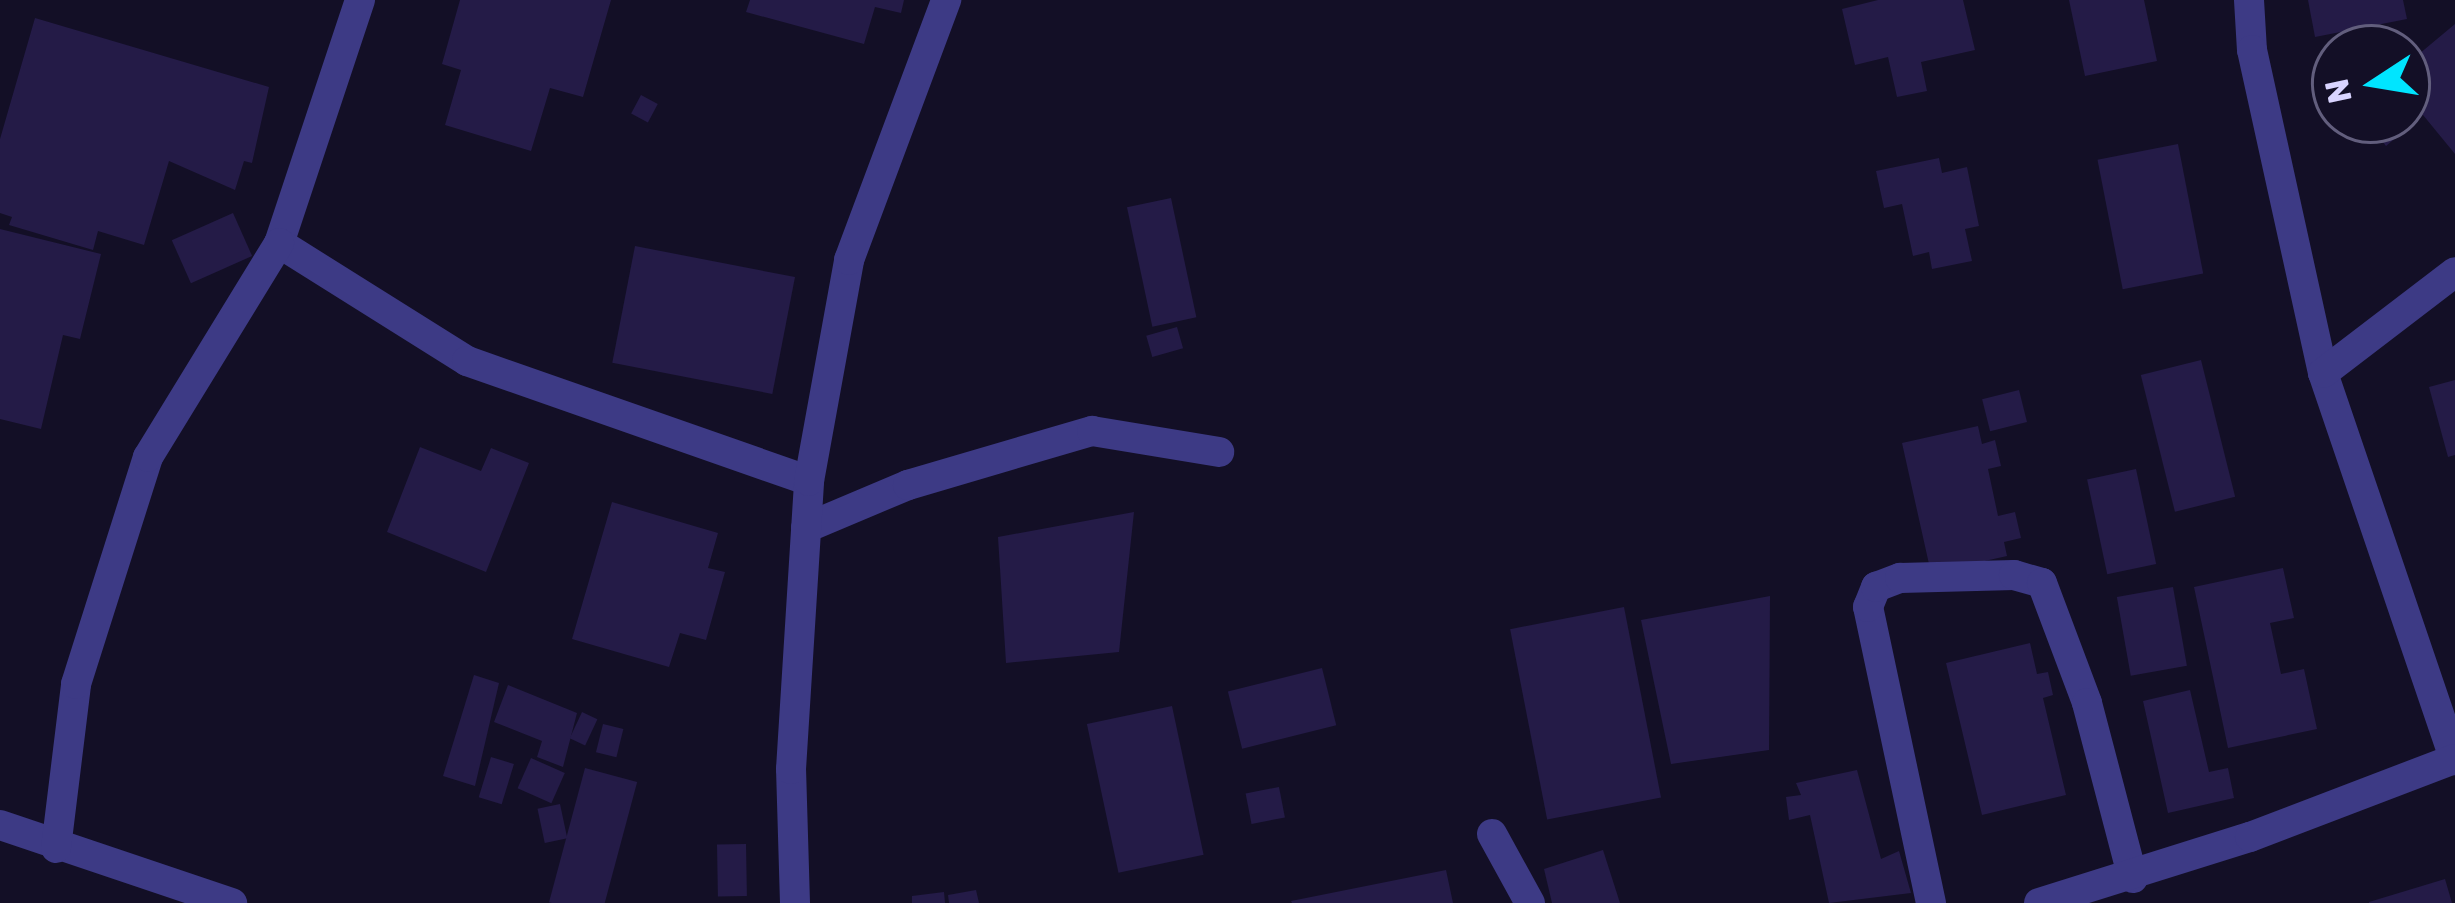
<!DOCTYPE html>
<html>
<head>
<meta charset="utf-8">
<style>
	body { margin:0 }
	#map { position:relative; width:2455px; height:903px; overflow:hidden; background:#130f26; font-family:Rubik,sans-serif }
	div>[style] { position:absolute }
	[style*='--x'] { left:calc(var(--x)*1px); top:calc(var(--y)*1px); width:calc(var(--w)*1px); rotate:calc(var(--a)*1deg) }
	.building>* { inset:0; background:#241b47; transform-origin:0 0 }
	.street>* { height:30px; margin:-15px; padding:0 15px; transform-origin:15px; border-radius:15px; background:#3d3a85 }
	span { translate:-50% -50%; white-space:nowrap; text-align:center; line-height:1.15; -webkit-text-stroke:10px #130f26; paint-order:stroke }
	.north { position:absolute; left:2311px; top:24px; width:120px; height:120px; box-sizing:border-box; background:#130f26; border:3px solid #625e7d; border-radius:50%; rotate:258deg; font-size:33px; font-weight:700; line-height:48px; text-align:center; color:#d9d4ff }
	.north::after { content:''; display:block; margin:auto; width:42px; height:54px; background:#00e5ff; clip-path:polygon(50% 0,100% 100%,50% 72%,0 100%) }
</style>
</head>
<body>
<div id="map">
	<div class="building">
		<i style="clip-path:polygon(460px 0,611px 0,583px 97px,550px 88px,531px 151px,445px 125px,461px 70px,442px 64px)"></i>
		<i style="clip-path:polygon(750px 0,904px 0,901px 13px,875px 7px,864px 44px,746px 12px)"></i>
		<i style="clip-path:polygon(1878px 0,1963px 0,1975px 50px,1921px 62px,1927px 91px,1897px 97px,1888px 57px,1855px 65px,1842px 9px)"></i>
		<i style="clip-path:polygon(2069px 0,2144px 0,2157px 61px,2085px 76px)"></i>
		<i style="clip-path:polygon(2308px 0,2403px 0,2407px 19px,2315px 37px)"></i>
		<i style="clip-path:polygon(35px 18px,269px 87px,252px 163px,244px 161px,235px 190px,169px 161px,144px 245px,98px 231px,93px 250px,9px 225px,12px 217px,0 213px,0 139px)"></i>
		<i style="clip-path:polygon(2455px 24px,2455px 154px,2423px 115px,2386px 146px,2366px 120px,2407px 120px,2407px 64px)"></i>
		<i style="left:641px;top:95px;width:19px;height:21px;rotate:28deg"></i>
		<i style="left:2178px;top:144px;width:132px;height:82px;rotate:79deg"></i>
		<i style="clip-path:polygon(1939px 158px,1942px 173px,1967px 167px,1979px 226px,1965px 229px,1972px 261px,1932px 269px,1929px 252px,1913px 256px,1902px 204px,1884px 208px,1876px 171px)"></i>
		<i style="left:1171px;top:198px;width:122px;height:45px;rotate:78deg"></i>
		<i style="left:233px;top:213px;width:47px;height:67px;rotate:66deg"></i>
		<i style="clip-path:polygon(0 229px,101px 254px,80px 339px,63px 335px,41px 429px,0 419px)"></i>
		<i style="left:635px;top:246px;width:163px;height:119px;rotate:11deg"></i>
		<i style="left:1177px;top:327px;width:22px;height:32px;rotate:74deg"></i>
		<i style="left:2201px;top:360px;width:141px;height:62px;rotate:76deg"></i>
		<i style="clip-path:polygon(2455px 380px,2455px 455px,2448px 457px,2429px 387px)"></i>
		<i style="left:2019px;top:390px;width:33px;height:38px;rotate:76deg"></i>
		<i style="clip-path:polygon(1978px 426px,1982px 444px,1995px 440px,2001px 466px,1988px 469px,1998px 516px,2015px 512px,2021px 538px,2004px 542px,2007px 556px,1931px 573px,1902px 443px)"></i>
		<i style="clip-path:polygon(420px 447px,481px 471px,491px 448px,529px 463px,486px 572px,387px 532px)"></i>
		<i style="left:2136px;top:469px;width:97px;height:50px;rotate:78deg"></i>
		<i style="clip-path:polygon(612px 502px,718px 533px,708px 568px,725px 572px,706px 640px,680px 633px,669px 667px,572px 639px)"></i>
		<i style="clip-path:polygon(1134px 512px,1119px 652px,1006px 663px,998px 537px)"></i>
		<i style="clip-path:polygon(2283px 568px,2294px 618px,2270px 623px,2281px 674px,2304px 669px,2317px 729px,2228px 748px,2194px 587px)"></i>
		<i style="left:2173px;top:587px;width:80px;height:57px;rotate:80deg"></i>
		<i style="clip-path:polygon(1770px 596px,1769px 750px,1671px 764px,1641px 620px)"></i>
		<i style="left:1624px;top:607px;width:194px;height:116px;rotate:79deg"></i>
		<i style="clip-path:polygon(2030px 643px,2037px 674px,2048px 672px,2053px 695px,2043px 698px,2066px 795px,1982px 815px,1946px 663px)"></i>
		<i style="left:1322px;top:668px;width:59px;height:97px;rotate:76deg"></i>
		<i style="clip-path:polygon(474px 675px,499px 683px,475px 786px,443px 776px)"></i>
		<i style="clip-path:polygon(508px 685px,577px 713px,563px 767px,537px 757px,542px 741px,494px 722px)"></i>
		<i style="clip-path:polygon(2190px 690px,2209px 772px,2228px 768px,2234px 798px,2168px 813px,2143px 701px)"></i>
		<i style="left:1172px;top:706px;width:152px;height:87px;rotate:78deg"></i>
		<i style="left:582px;top:712px;width:17px;height:29px;rotate:25deg"></i>
		<i style="left:603px;top:724px;width:21px;height:29px;rotate:14deg"></i>
		<i style="left:491px;top:757px;width:24px;height:42px;rotate:17deg"></i>
		<i style="left:531px;top:758px;width:37px;height:33px;rotate:24deg"></i>
		<i style="left:585px;top:768px;width:54px;height:139px;rotate:15deg"></i>
		<i style="clip-path:polygon(1857px 770px,1881px 859px,1899px 851px,1911px 893px,1829px 903px,1810px 815px,1789px 820px,1786px 797px,1801px 795px,1796px 783px)"></i>
		<i style="left:1279px;top:787px;width:31px;height:34px;rotate:79deg"></i>
		<i style="left:560px;top:804px;width:35px;height:23px;rotate:78deg"></i>
		<i style="left:746px;top:844px;width:52px;height:29px;rotate:89deg"></i>
		<i style="clip-path:polygon(1603px 850px,1620px 903px,1552px 903px,1544px 869px)"></i>
		<i style="clip-path:polygon(1446px 870px,1453px 903px,1292px 903px,1291px 901px)"></i>
		<i style="clip-path:polygon(2445px 879px,2452px 903px,2369px 903px,2369px 902px)"></i>
		<i style="clip-path:polygon(976px 890px,979px 903px,949px 903px,948px 895px)"></i>
		<i style="clip-path:polygon(944px 892px,945px 903px,912px 903px,912px 896px)"></i>
	</div>
	<div class="street">
		<i style="--x:360;--y:0;--w:256;--a:108.4"></i>
		<i style="--x:279;--y:243;--w:222;--a:32.1"></i>
		<i style="--x:467;--y:361;--w:362;--a:19.3"></i>
		<i style="--x:2249;--y:0;--w:50;--a:86.6"></i>
		<i style="--x:2252;--y:50;--w:331;--a:77.6"></i>
		<i style="--x:2323;--y:373;--w:409;--a:71.2"></i>
		<i style="--x:2323;--y:373;--w:166;--a:-37.4"></i>
		<i style="--x:806;--y:528;--w:111;--a:-22.9"></i>
		<i style="--x:908;--y:485;--w:192;--a:-16.4"></i>
		<i style="--x:1092;--y:431;--w:129;--a:9.4"></i>
		<i style="--x:0;--y:825;--w:245;--a:18.6"></i>
		<i style="--x:1492;--y:834;--w:79;--a:61.2"></i>
		<i style="--x:56;--y:848;--w:165;--a:-83"></i>
		<i style="--x:76;--y:684;--w:238;--a:-72.4"></i>
		<i style="--x:148;--y:457;--w:251;--a:-58.5"></i>
		<i style="--x:795;--y:903;--w:134;--a:-91.7"></i>
		<i style="--x:791;--y:769;--w:289;--a:-86.4"></i>
		<i style="--x:809;--y:481;--w:225;--a:-79.7"></i>
		<i style="--x:849;--y:260;--w:278;--a:-69.5"></i>
		<i style="--x:1931;--y:903;--w:303;--a:-102"></i>
		<i style="--x:1868;--y:607;--w:22;--a:-68"></i>
		<i style="--x:1876;--y:587;--w:26;--a:-21"></i>
		<i style="--x:1900;--y:578;--w:114;--a:-1.5"></i>
		<i style="--x:2014;--y:575;--w:29;--a:16"></i>
		<i style="--x:2042;--y:583;--w:128;--a:69.4"></i>
		<i style="--x:2087;--y:703;--w:181;--a:75.3"></i>
		<i style="--x:2039;--y:903;--w:221;--a:-17.4"></i>
		<i style="--x:2250;--y:837;--w:218;--a:-20.9"></i>
	</div>
	<div class="north">N</div>
</div>
</body>
</html>
